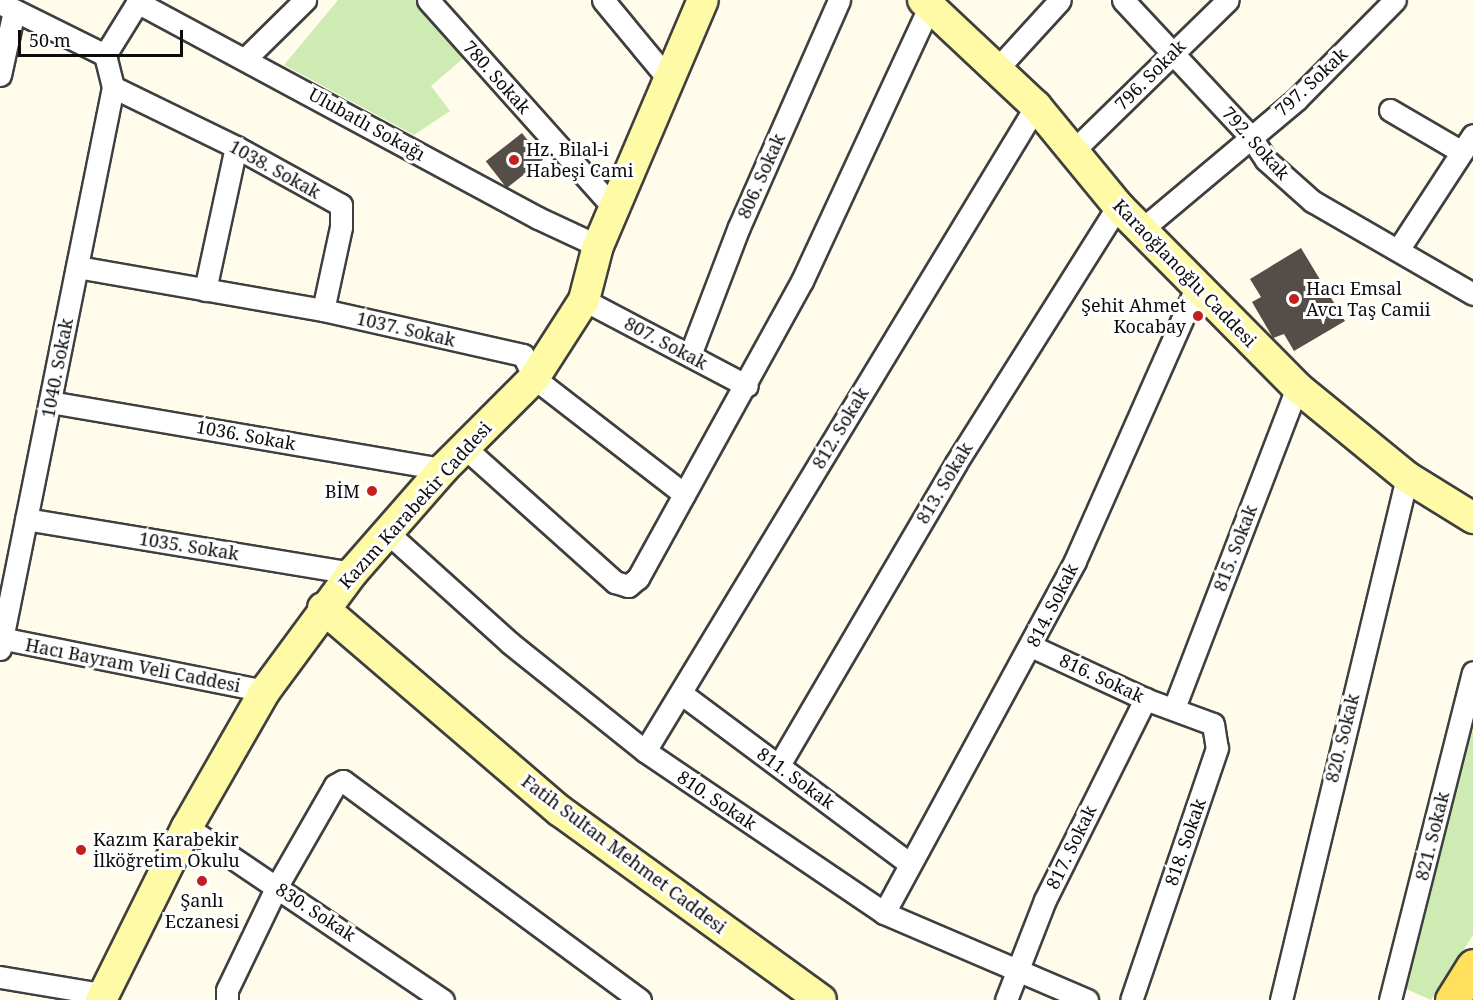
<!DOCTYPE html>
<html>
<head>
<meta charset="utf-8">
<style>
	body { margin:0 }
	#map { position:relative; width:1473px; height:1000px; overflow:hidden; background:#fffceb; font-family:"Noto Serif",serif }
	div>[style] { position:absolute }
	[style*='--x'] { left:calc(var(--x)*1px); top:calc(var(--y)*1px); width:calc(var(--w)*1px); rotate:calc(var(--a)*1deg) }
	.green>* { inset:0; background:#cdebb3 }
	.building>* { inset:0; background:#554e48; transform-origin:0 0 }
	.roads { filter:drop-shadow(2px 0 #3f3f3f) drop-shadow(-2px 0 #3f3f3f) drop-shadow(0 2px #3f3f3f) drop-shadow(0 -2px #3f3f3f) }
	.minor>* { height:21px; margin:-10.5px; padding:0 10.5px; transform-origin:10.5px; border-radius:10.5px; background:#fff }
	.secondary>* { height:30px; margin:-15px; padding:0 15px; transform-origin:15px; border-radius:15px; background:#fffaa6 }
	.primary>* { height:33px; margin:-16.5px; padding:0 16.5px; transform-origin:16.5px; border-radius:16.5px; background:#ffdf5c }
	.dots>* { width:16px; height:16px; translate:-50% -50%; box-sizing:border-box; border:3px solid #fff; border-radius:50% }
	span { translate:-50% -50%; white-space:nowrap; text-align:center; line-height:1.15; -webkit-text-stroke:6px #fff; paint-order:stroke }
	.street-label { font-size:18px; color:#0c0c0c }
	.poi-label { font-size:18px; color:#0c0c0c }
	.left { translate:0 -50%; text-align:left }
	.right { translate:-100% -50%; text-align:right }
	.scale { position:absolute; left:18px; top:30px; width:165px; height:27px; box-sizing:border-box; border:3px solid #0c0c0c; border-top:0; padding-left:8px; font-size:18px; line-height:21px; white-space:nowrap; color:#0c0c0c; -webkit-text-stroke:4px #fff; paint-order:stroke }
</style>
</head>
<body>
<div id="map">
	<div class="green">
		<i style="clip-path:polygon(338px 0,415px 0,466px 56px,431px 86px,450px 111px,414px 135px,284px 65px)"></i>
		<i style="clip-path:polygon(1473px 718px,1473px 935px,1431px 1000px,1404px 988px)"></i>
	</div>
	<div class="building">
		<i style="left:522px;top:133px;width:34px;height:46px;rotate:52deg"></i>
		<i style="clip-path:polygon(1301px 248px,1345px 321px,1294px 351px,1284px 334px,1273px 338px,1252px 302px,1261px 297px,1250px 279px)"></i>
	</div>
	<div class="roads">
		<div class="minor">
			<i style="--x:428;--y:0;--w:279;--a:48.2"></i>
			<i style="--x:603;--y:0;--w:105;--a:50.4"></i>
			<i style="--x:1123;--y:0;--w:186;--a:47"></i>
			<i style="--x:1250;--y:136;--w:29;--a:56"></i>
			<i style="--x:1266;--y:160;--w:62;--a:41.7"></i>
			<i style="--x:1312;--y:201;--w:186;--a:30"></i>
			<i style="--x:137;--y:2;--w:455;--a:28.3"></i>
			<i style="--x:538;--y:218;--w:66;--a:25"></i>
			<i style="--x:0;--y:3;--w:117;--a:26.3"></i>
			<i style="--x:105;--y:55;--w:65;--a:-58.3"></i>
			<i style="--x:246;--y:58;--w:83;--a:-44.5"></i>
			<i style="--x:997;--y:69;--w:93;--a:-47.6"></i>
			<i style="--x:0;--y:75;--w:66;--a:-77.7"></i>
			<i style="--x:113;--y:87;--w:137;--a:26"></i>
			<i style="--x:236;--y:147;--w:120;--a:28.9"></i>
			<i style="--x:341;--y:205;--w:22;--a:90"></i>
			<i style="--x:341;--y:227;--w:85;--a:102.2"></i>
			<i style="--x:1390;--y:110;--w:83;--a:30.3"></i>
			<i style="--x:1073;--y:151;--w:216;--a:-44.3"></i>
			<i style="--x:1141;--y:230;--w:204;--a:-40"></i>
			<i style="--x:1297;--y:99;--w:139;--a:-45.3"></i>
			<i style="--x:1398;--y:250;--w:137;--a:-56.9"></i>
			<i style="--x:77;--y:267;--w:250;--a:9.9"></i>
			<i style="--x:323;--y:310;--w:205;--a:12.7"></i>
			<i style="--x:523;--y:355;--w:25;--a:64"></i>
			<i style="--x:534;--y:378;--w:190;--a:37.7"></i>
			<i style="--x:205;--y:290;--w:146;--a:-77.8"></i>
			<i style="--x:584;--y:300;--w:184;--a:27.8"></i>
			<i style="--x:690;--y:355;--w:137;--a:-69.1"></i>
			<i style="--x:739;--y:227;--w:248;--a:-66.2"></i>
			<i style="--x:50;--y:402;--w:399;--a:9.7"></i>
			<i style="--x:464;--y:447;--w:203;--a:41.8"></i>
			<i style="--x:615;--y:582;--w:14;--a:17"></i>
			<i style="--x:628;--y:586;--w:13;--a:-39"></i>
			<i style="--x:638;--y:578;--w:339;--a:-61.1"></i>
			<i style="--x:802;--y:281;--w:302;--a:-65.1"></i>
			<i style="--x:26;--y:519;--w:330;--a:9.4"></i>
			<i style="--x:389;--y:534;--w:163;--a:42"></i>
			<i style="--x:510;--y:643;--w:173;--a:38.7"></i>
			<i style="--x:645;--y:751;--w:289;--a:34.1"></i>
			<i style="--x:884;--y:913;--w:221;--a:23.2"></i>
			<i style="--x:0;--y:638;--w:270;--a:11.3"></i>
			<i style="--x:1031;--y:646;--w:126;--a:24.9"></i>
			<i style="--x:1145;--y:699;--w:72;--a:20.2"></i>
			<i style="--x:1213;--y:724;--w:24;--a:81"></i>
			<i style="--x:1217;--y:748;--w:266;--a:108.8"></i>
			<i style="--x:0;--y:649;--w:573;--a:-78.63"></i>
			<i style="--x:113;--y:87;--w:33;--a:-104"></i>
			<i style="--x:682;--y:694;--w:283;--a:36.7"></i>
			<i style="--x:1174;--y:708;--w:344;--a:-69"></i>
			<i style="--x:645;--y:751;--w:754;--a:-58.78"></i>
			<i style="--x:779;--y:765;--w:350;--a:-59.6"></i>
			<i style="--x:956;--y:463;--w:304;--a:-57.8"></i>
			<i style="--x:187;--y:827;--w:309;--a:34.1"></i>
			<i style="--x:884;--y:913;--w:400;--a:-61.5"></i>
			<i style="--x:1075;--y:561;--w:301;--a:-66.1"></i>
			<i style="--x:0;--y:977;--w:103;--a:9.5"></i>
			<i style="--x:227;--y:1000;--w:10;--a:-90"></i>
			<i style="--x:227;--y:990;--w:115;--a:-64.3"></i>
			<i style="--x:277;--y:886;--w:116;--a:-60.1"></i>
			<i style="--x:335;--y:785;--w:9;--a:-27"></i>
			<i style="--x:343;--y:781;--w:369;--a:36.4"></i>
			<i style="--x:1006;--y:1000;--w:107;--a:-68.7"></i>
			<i style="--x:1045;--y:900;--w:225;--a:-63.5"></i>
			<i style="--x:1281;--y:1000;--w:538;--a:-76.45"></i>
			<i style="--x:1390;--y:1000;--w:338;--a:-75.8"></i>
		</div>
		<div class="secondary">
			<i style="--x:923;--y:0;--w:155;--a:43.2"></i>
			<i style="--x:1036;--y:106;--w:129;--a:50.6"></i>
			<i style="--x:1118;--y:206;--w:255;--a:45.3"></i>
			<i style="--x:1297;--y:387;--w:142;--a:39.3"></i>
			<i style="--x:1407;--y:477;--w:78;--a:31.8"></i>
			<i style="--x:323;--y:608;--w:312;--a:40.6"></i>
			<i style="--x:560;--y:811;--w:322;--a:35.9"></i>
			<i style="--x:101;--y:1000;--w:193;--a:-63.6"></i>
			<i style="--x:187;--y:827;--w:157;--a:-60.2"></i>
			<i style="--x:265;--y:691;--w:147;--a:-53.6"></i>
			<i style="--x:352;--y:573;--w:138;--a:-48.8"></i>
			<i style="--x:443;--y:469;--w:129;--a:-45"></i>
			<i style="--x:534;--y:378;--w:93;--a:-57.3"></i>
			<i style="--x:584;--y:300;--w:56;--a:-75.5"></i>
			<i style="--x:598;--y:246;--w:267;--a:-66.9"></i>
		</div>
		<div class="primary">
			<i style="--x:1452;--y:1000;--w:40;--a:-58"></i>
		</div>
	</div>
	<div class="dots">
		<i style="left:514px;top:160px;background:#c21f1f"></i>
		<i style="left:1294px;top:299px;background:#c21f1f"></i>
		<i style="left:1198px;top:316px;background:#c21f1f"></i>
		<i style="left:372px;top:491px;background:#c21f1f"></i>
		<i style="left:81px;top:850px;background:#c21f1f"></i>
		<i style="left:202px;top:881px;background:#c21f1f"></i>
	</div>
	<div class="street-label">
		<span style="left:1150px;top:75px;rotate:-45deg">796. Sokak</span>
		<span style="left:497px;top:77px;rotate:48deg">780. Sokak</span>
		<span style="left:1311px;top:82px;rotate:-43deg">797. Sokak</span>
		<span style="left:367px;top:124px;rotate:29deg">Ulubatlı Sokağı</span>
		<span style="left:1256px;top:143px;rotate:48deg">792. Sokak</span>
		<span style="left:275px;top:169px;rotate:29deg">1038. Sokak</span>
		<span style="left:761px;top:176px;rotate:-66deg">806. Sokak</span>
		<span style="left:1185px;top:273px;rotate:46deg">Karaoğlanoğlu Caddesi</span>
		<span style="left:406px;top:329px;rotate:13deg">1037. Sokak</span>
		<span style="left:666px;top:343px;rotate:28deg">807. Sokak</span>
		<span style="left:57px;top:368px;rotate:-79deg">1040. Sokak</span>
		<span style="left:840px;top:428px;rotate:-59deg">812. Sokak</span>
		<span style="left:246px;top:435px;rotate:10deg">1036. Sokak</span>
		<span style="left:944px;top:483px;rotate:-59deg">813. Sokak</span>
		<span style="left:415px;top:505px;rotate:-48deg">Kazım Karabekir Caddesi</span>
		<span style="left:189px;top:546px;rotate:9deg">1035. Sokak</span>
		<span style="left:1235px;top:548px;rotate:-69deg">815. Sokak</span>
		<span style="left:1052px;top:605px;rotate:-63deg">814. Sokak</span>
		<span style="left:133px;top:665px;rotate:11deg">Hacı Bayram Veli Caddesi</span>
		<span style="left:1102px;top:678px;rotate:25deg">816. Sokak</span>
		<span style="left:1342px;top:738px;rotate:-76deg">820. Sokak</span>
		<span style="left:796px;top:778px;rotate:36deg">811. Sokak</span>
		<span style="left:717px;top:800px;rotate:34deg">810. Sokak</span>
		<span style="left:1432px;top:836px;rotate:-76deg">821. Sokak</span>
		<span style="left:1185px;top:842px;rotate:-71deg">818. Sokak</span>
		<span style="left:1071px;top:847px;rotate:-64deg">817. Sokak</span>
		<span style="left:624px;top:854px;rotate:37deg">Fatih Sultan Mehmet Caddesi</span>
		<span style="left:316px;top:912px;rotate:33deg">830. Sokak</span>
	</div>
	<div class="poi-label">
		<span class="left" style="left:526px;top:160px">Hz. Bilal-i<br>Habeşi Cami</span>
		<span class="left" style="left:1306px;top:299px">Hacı Emsal<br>Avcı Taş Camii</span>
		<span class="right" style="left:1186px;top:316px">Şehit Ahmet<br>Kocabay</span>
		<span class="right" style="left:360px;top:491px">BİM</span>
		<span class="left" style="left:93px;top:850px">Kazım Karabekir<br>İlköğretim Okulu</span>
		<span style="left:202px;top:911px">Şanlı<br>Eczanesi</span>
	</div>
	<div class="scale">50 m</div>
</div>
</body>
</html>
